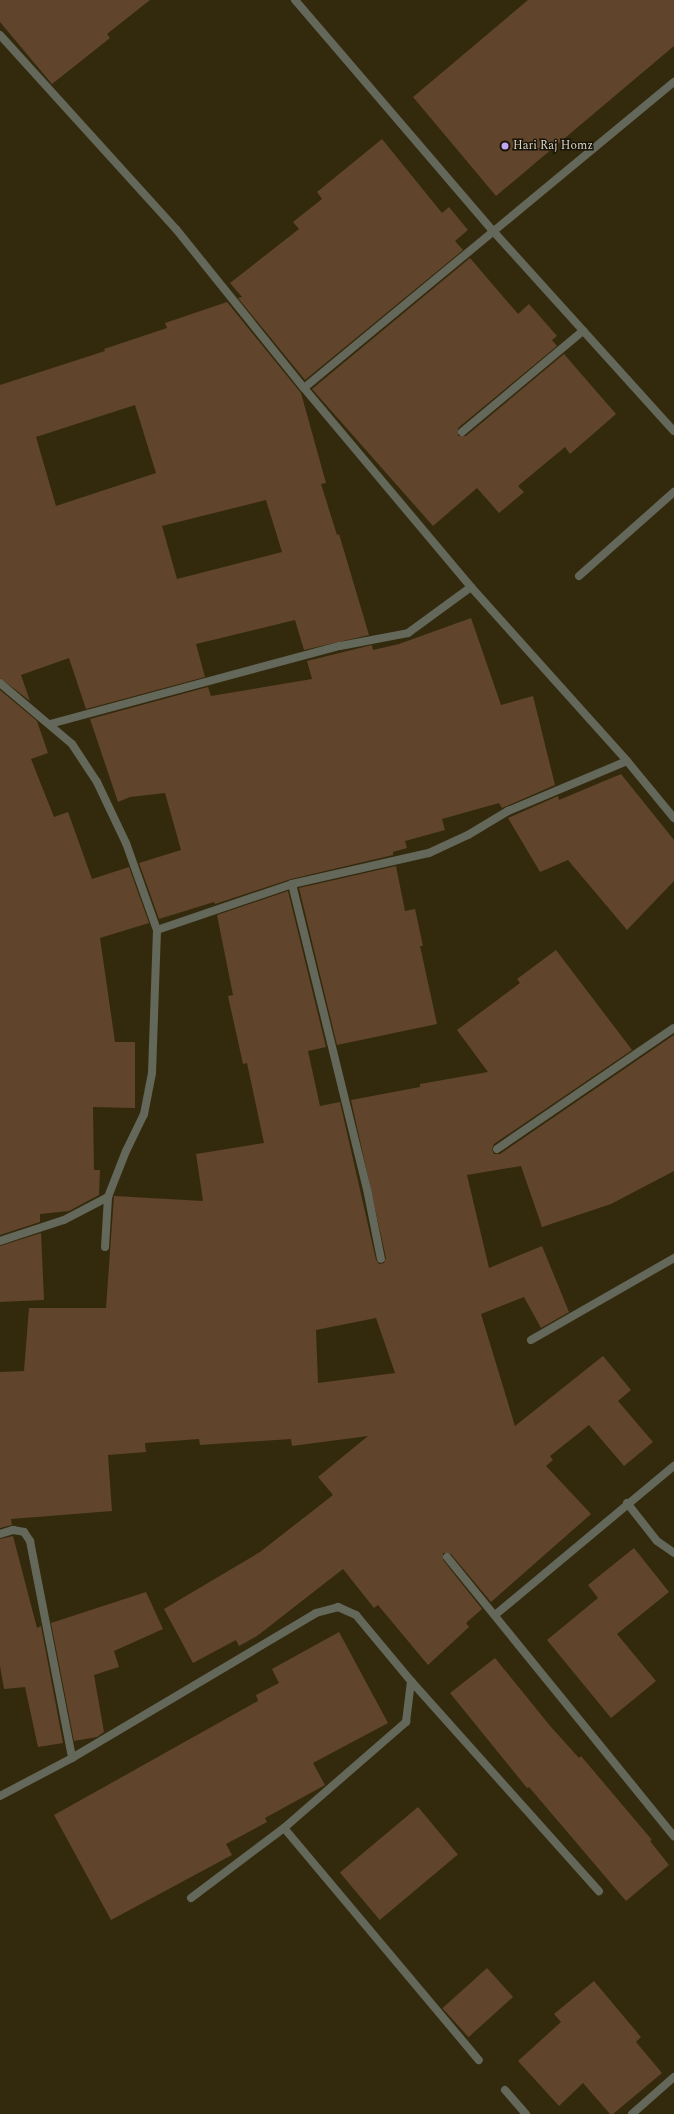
<!DOCTYPE html>
<html>
<head>
<meta charset="utf-8">
<style>
	body { margin:0 }
	#map { position:relative; width:674px; height:2114px; overflow:hidden; background:#332a0d; font-family:Spectral,serif }
	div>[style] { position:absolute }
	[style*='--x'] { left:calc(var(--x)*1px); top:calc(var(--y)*1px); width:calc(var(--w)*1px); rotate:calc(var(--a)*1deg) }
	.building>* { inset:0; background:#60442b; transform-origin:0 0 }
	.street>* { height:8px; margin:-4px; padding:0 4px; transform-origin:4px; border-radius:4px; background:#64685b }
	.dots>* { width:11px; height:11px; translate:-50% -50%; box-sizing:border-box; border:2px solid #171307; border-radius:50% }
	span { translate:-50% -50%; white-space:nowrap; text-align:center; line-height:1.15; -webkit-text-stroke:3px #171307; paint-order:stroke }
	.poi-label { font-size:12px; color:#dad5c4 }
	.left { translate:0 -50%; text-align:left }
</style>
</head>
<body>
<div id="map">
	<div class="building">
		<i style="clip-path:polygon(0 0,150px 0,107px 34px,110px 38px,52px 84px,0 22px)"></i>
		<i style="clip-path:polygon(528px 0,674px 0,674px 46px,496px 196px,413px 97px)"></i>
		<i style="clip-path:polygon(382px 139px,442px 213px,449px 207px,468px 230px,455px 241px,463px 250px,305px 380px,238px 298px,242px 297px,230px 283px,299px 229px,293px 222px,322px 199px,317px 192px)"></i>
		<i style="clip-path:polygon(470px 258px,518px 314px,529px 304px,557px 336px,552px 340px,557px 346px,458px 428px,458px 436px,466px 436px,564px 354px,616px 414px,570px 454px,565px 447px,518px 486px,524px 492px,499px 513px,477px 488px,433px 526px,312px 389px)"></i>
		<i style="clip-path:polygon(evenodd,227px 302px,301px 393px,326px 483px,321px 484px,337px 535px,339px 534px,369px 635px,304px 650px,295px 620px,196px 644px,205px 677px,86px 709px,69px 658px,21px 675px,30px 701px,0 678px,0 385px,105px 351px,104px 349px,167px 328px,165px 323px,227px 302px,135px 405px,156px 473px,56px 506px,36px 437px,135px 405px,227px 302px,266px 500px,282px 552px,177px 579px,162px 526px,266px 500px)"></i>
		<i style="clip-path:polygon(471px 618px,501px 705px,533px 696px,555px 785px,502px 808px,499px 803px,442px 819px,445px 830px,405px 841px,407px 848px,393px 852px,393px 855px,291px 879px,215px 904px,214px 902px,159px 919px,139px 863px,181px 850px,165px 793px,130px 797px,118px 802px,90px 719px,208px 687px,211px 696px,312px 679px,307px 661px,372px 645px,373px 650px,399px 644px)"></i>
		<i style="clip-path:polygon(0 690px,37px 721px,48px 753px,31px 759px,54px 817px,68px 812px,92px 879px,129px 867px,149px 923px,100px 938px,115px 1042px,135px 1042px,135px 1108px,93px 1107px,94px 1170px,100px 1170px,99px 1195px,69px 1211px,40px 1214px,40px 1222px,0 1235px)"></i>
		<i style="clip-path:polygon(621px 774px,674px 840px,674px 881px,627px 930px,568px 860px,540px 872px,508px 818px,558px 796px,559px 800px)"></i>
		<i style="clip-path:polygon(396px 866px,405px 911px,415px 909px,423px 946px,420px 946px,437px 1024px,337px 1045px,299px 888px)"></i>
		<i style="clip-path:polygon(evenodd,288px 891px,326px 1047px,308px 1051px,320px 1106px,340px 1102px,376px 1260px,379px 1264px,384px 1263px,386px 1258px,351px 1100px,420px 1087px,420px 1084px,488px 1072px,457px 1030px,520px 983px,517px 979px,556px 950px,632px 1050px,494px 1144px,492px 1149px,494px 1154px,500px 1154px,674px 1035px,674px 1171px,611px 1204px,542px 1227px,521px 1166px,467px 1175px,489px 1268px,542px 1246px,569px 1312px,541px 1328px,524px 1297px,481px 1314px,515px 1426px,603px 1356px,631px 1390px,618px 1401px,653px 1442px,624px 1466px,589px 1425px,550px 1456px,553px 1460px,546px 1466px,591px 1514px,491px 1602px,451px 1554px,443px 1553px,443px 1560px,482px 1609px,466px 1623px,469px 1627px,428px 1665px,378px 1605px,374px 1608px,343px 1569px,257px 1636px,239px 1646px,236px 1640px,193px 1663px,164px 1609px,260px 1552px,333px 1495px,318px 1477px,368px 1436px,292px 1446px,291px 1439px,200px 1445px,199px 1439px,145px 1443px,146px 1452px,108px 1455px,112px 1511px,11px 1519px,12px 1525px,0 1528px,0 1372px,24px 1371px,29px 1308px,106px 1308px,114px 1196px,203px 1201px,196px 1154px,264px 1143px,247px 1063px,243px 1064px,228px 996px,233px 995px,217px 915px,288px 891px,376px 1318px,395px 1373px,318px 1383px,316px 1330px,376px 1318px)"></i>
		<i style="clip-path:polygon(41px 1233px,44px 1300px,0 1302px,0 1246px)"></i>
		<i style="clip-path:polygon(13px 1536px,37px 1628px,41px 1626px,63px 1743px,38px 1747px,25px 1687px,4px 1689px,0 1666px,0 1539px)"></i>
		<i style="clip-path:polygon(634px 1548px,669px 1592px,617px 1634px,656px 1681px,611px 1718px,547px 1640px,598px 1598px,588px 1585px)"></i>
		<i style="clip-path:polygon(146px 1592px,163px 1629px,114px 1651px,119px 1667px,94px 1675px,104px 1732px,97px 1737px,74px 1741px,51px 1623px)"></i>
		<i style="clip-path:polygon(339px 1632px,388px 1723px,313px 1763px,325px 1785px,265px 1818px,267px 1822px,226px 1844px,232px 1855px,111px 1920px,54px 1815px,258px 1701px,256px 1695px,279px 1683px,272px 1669px)"></i>
		<i style="clip-path:polygon(495px 1658px,551px 1727px,579px 1758px,581px 1756px,652px 1840px,650px 1841px,669px 1865px,626px 1901px,529px 1787px,527px 1788px,450px 1693px)"></i>
		<i style="left:418px;top:1807px;width:62px;height:102px;rotate:50deg"></i>
		<i style="left:487px;top:1968px;width:39px;height:60px;rotate:48deg"></i>
		<i style="clip-path:polygon(594px 1981px,641px 2037px,636px 2042px,662px 2073px,613px 2114px,610px 2114px,583px 2083px,559px 2106px,518px 2061px,561px 2022px,554px 2014px)"></i>
	</div>
	<div class="street">
		<i style="--x:295;--y:0;--w:306;--a:49.4"></i>
		<i style="--x:494;--y:232;--w:268;--a:47.9"></i>
		<i style="--x:0;--y:35;--w:262;--a:47.8"></i>
		<i style="--x:176;--y:229;--w:204;--a:51.2"></i>
		<i style="--x:304;--y:388;--w:260;--a:50"></i>
		<i style="--x:471;--y:587;--w:234;--a:48.1"></i>
		<i style="--x:627;--y:761;--w:74;--a:50.5"></i>
		<i style="--x:304;--y:388;--w:480;--a:-39.6"></i>
		<i style="--x:462;--y:432;--w:158;--a:-39.9"></i>
		<i style="--x:579;--y:576;--w:127;--a:-41.5"></i>
		<i style="--x:0;--y:683;--w:94;--a:40.3"></i>
		<i style="--x:72;--y:744;--w:45;--a:56.7"></i>
		<i style="--x:97;--y:782;--w:68;--a:64.6"></i>
		<i style="--x:126;--y:843;--w:92;--a:70.4"></i>
		<i style="--x:157;--y:930;--w:143;--a:92"></i>
		<i style="--x:152;--y:1073;--w:42;--a:101"></i>
		<i style="--x:144;--y:1114;--w:41;--a:115.9"></i>
		<i style="--x:126;--y:1151;--w:49;--a:111.4"></i>
		<i style="--x:108;--y:1197;--w:50;--a:93.4"></i>
		<i style="--x:50;--y:724;--w:300;--a:-15.1"></i>
		<i style="--x:340;--y:646;--w:69;--a:-10.8"></i>
		<i style="--x:408;--y:633;--w:78;--a:-36.1"></i>
		<i style="--x:292;--y:884;--w:319;--a:76.2"></i>
		<i style="--x:368;--y:1194;--w:66;--a:78.7"></i>
		<i style="--x:157;--y:930;--w:143;--a:-18.8"></i>
		<i style="--x:292;--y:884;--w:140;--a:-12.8"></i>
		<i style="--x:429;--y:853;--w:43;--a:-24.8"></i>
		<i style="--x:468;--y:835;--w:47;--a:-31"></i>
		<i style="--x:508;--y:811;--w:129;--a:-22.8"></i>
		<i style="--x:497;--y:1149;--w:214;--a:-34.4"></i>
		<i style="--x:0;--y:1241;--w:67;--a:-18.2"></i>
		<i style="--x:64;--y:1220;--w:50;--a:-27.6"></i>
		<i style="--x:531;--y:1340;--w:165;--a:-29.8"></i>
		<i style="--x:627;--y:1503;--w:48;--a:51.7"></i>
		<i style="--x:657;--y:1541;--w:21;--a:35"></i>
		<i style="--x:0;--y:1534;--w:14;--a:-17"></i>
		<i style="--x:13;--y:1530;--w:11;--a:10"></i>
		<i style="--x:24;--y:1532;--w:11;--a:56"></i>
		<i style="--x:30;--y:1541;--w:221;--a:79"></i>
		<i style="--x:447;--y:1557;--w:360;--a:50.9"></i>
		<i style="--x:495;--y:1615;--w:233;--a:-39.8"></i>
		<i style="--x:0;--y:1796;--w:81;--a:-27.8"></i>
		<i style="--x:72;--y:1758;--w:284;--a:-30.7"></i>
		<i style="--x:316;--y:1613;--w:23;--a:-15"></i>
		<i style="--x:338;--y:1607;--w:20;--a:24"></i>
		<i style="--x:356;--y:1615;--w:86;--a:50.2"></i>
		<i style="--x:411;--y:1681;--w:282;--a:48.2"></i>
		<i style="--x:284;--y:1828;--w:303;--a:50"></i>
		<i style="--x:191;--y:1898;--w:116;--a:-37"></i>
		<i style="--x:284;--y:1828;--w:162;--a:-41"></i>
		<i style="--x:406;--y:1722;--w:41;--a:-83"></i>
		<i style="--x:505;--y:2090;--w:32;--a:49"></i>
		<i style="--x:632;--y:2114;--w:56;--a:-41.4"></i>
	</div>
	<div class="dots">
		<i style="left:505px;top:146px;background:#c4a7f1"></i>
	</div>
	<div class="poi-label">
		<span class="left" style="left:513px;top:146px">Hari Raj Homz</span>
	</div>
</div>
</body>
</html>
